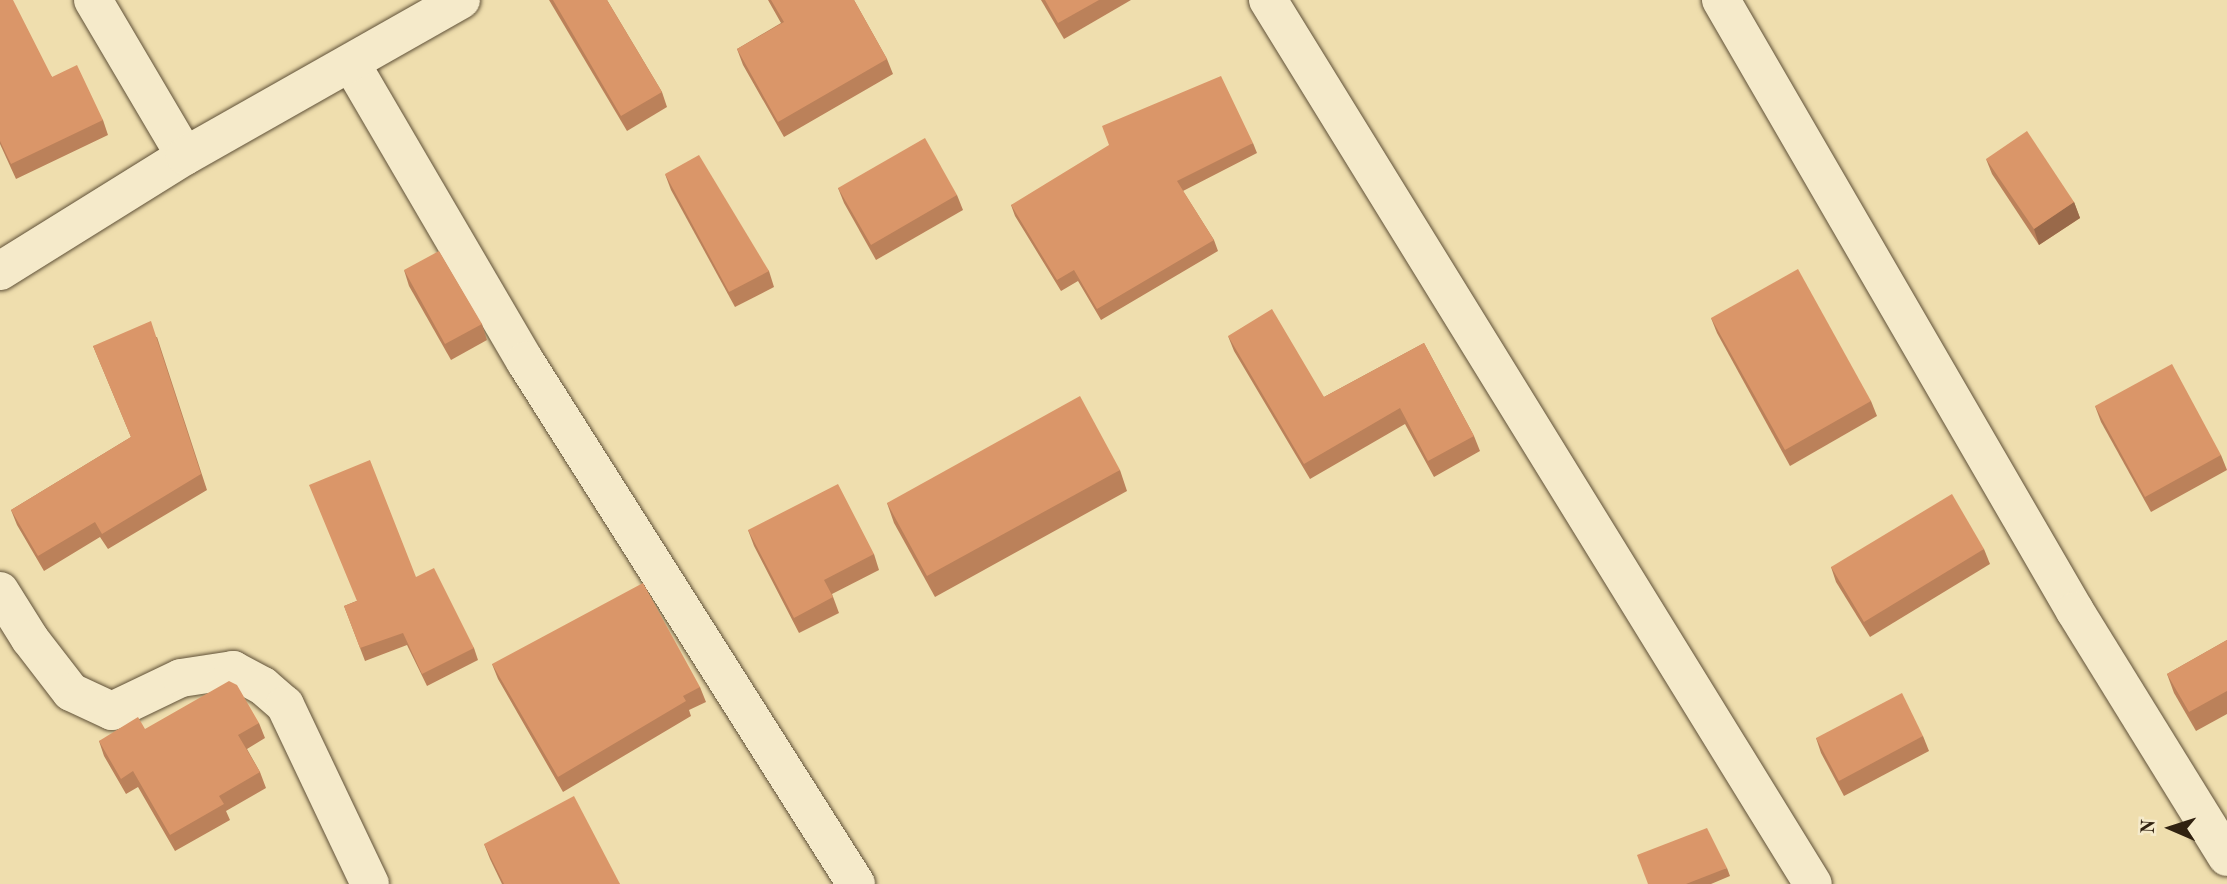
<!DOCTYPE html>
<style>
body{margin:0}
#map{position:relative;width:2227px;height:884px;overflow:hidden;background:#efdeae;font-family:"Old Standard TT",serif}
div>[style]{position:absolute}
[style*='--x']{left:calc(var(--x)*1px);top:calc(var(--y)*1px);width:calc(var(--w)*1px);rotate:calc(var(--a)*1deg)}
.roads{filter:drop-shadow(0 0 2px #605138) drop-shadow(0 0 2px #605138)}
.minor>*{height:38px;margin:-19px;padding:0 19px;transform-origin:19px;border-radius:19px;background:#f5eaca}
.wall>*{inset:0;background:#bb815a}
.shaded-wall>*{inset:0;background:#99694a}
.building>*{inset:0;background:#da9669}
span{translate:-50% -50%;white-space:nowrap;text-align:center;line-height:1.15;-webkit-text-stroke:7px #f5eaca;paint-order:stroke}
.north{position:absolute;left:2136px;top:793px;width:70px;height:70px;-webkit-text-stroke:5px #f5eaca;paint-order:stroke;rotate:273deg;font-size:19px;font-weight:700;line-height:28px;text-align:center;color:#312211}
.north::after{content:'';display:block;margin:auto;width:24px;height:32px;background:#312211;clip-path:polygon(50% 0,100% 100%,50% 72%,0 100%)}
</style>
<div id="map">
<div class="roads">
<div class="minor">
<i style="--x:93;--y:0;--w:181;--a:59.5"></i>
<i style="--x:1268;--y:0;--w:1038;--a:58.35"></i>
<i style="--x:1721;--y:0;--w:706;--a:59.91"></i>
<i style="--x:2075;--y:611;--w:289;--a:58.3"></i>
<i style="--x:352;--y:65;--w:343;--a:59.7"></i>
<i style="--x:525;--y:361;--w:619;--a:57.67"></i>
<i style="--x:0;--y:271;--w:218;--a:-31.9"></i>
<i style="--x:185;--y:156;--w:317;--a:-29.5"></i>
<i style="--x:0;--y:591;--w:57;--a:58"></i>
<i style="--x:30;--y:639;--w:67;--a:52.3"></i>
<i style="--x:71;--y:692;--w:45;--a:24.9"></i>
<i style="--x:112;--y:711;--w:76;--a:-25.6"></i>
<i style="--x:181;--y:678;--w:53;--a:-8.7"></i>
<i style="--x:233;--y:670;--w:34;--a:28"></i>
<i style="--x:263;--y:686;--w:29;--a:41"></i>
<i style="--x:285;--y:705;--w:198;--a:64.6"></i>
</div>
</div>
<div class="wall">
<i style="clip-path:polygon(0 0,52px 77px,103px 120px,108px 135px,16px 179px,0 144px)"></i>
<i style="clip-path:polygon(549px 0,607px 0,662px 92px,667px 107px,627px 131px)"></i>
<i style="clip-path:polygon(768px 0,854px 0,887px 59px,893px 74px,784px 137px,743px 65px,737px 49px,781px 23px)"></i>
<i style="clip-path:polygon(1041px 0,1131px 0,1064px 39px)"></i>
<i style="clip-path:polygon(1253px 143px,1257px 153px,1183px 191px,1214px 240px,1218px 251px,1101px 320px,1078px 281px,1061px 291px,1015px 216px,1011px 205px)"></i>
<i style="clip-path:polygon(1986px 159px,2074px 202px,2080px 218px,2039px 245px,1992px 174px)"></i>
<i style="clip-path:polygon(665px 174px,769px 271px,774px 287px,735px 307px,671px 190px)"></i>
<i style="clip-path:polygon(838px 188px,957px 195px,963px 210px,876px 260px,844px 203px)"></i>
<i style="clip-path:polygon(404px 270px,482px 324px,487px 340px,451px 360px,409px 286px)"></i>
<i style="clip-path:polygon(1711px 318px,1871px 401px,1877px 416px,1790px 466px,1717px 333px)"></i>
<i style="clip-path:polygon(1228px 336px,1324px 397px,1424px 343px,1474px 436px,1480px 451px,1434px 477px,1405px 424px,1310px 479px,1234px 351px)"></i>
<i style="clip-path:polygon(157px 337px,207px 490px,108px 549px,100px 537px,44px 571px,17px 525px,11px 510px,131px 437px,93px 346px)"></i>
<i style="clip-path:polygon(2095px 406px,2221px 455px,2227px 470px,2151px 512px,2101px 422px)"></i>
<i style="clip-path:polygon(1120px 470px,1127px 491px,935px 597px,894px 523px,887px 503px)"></i>
<i style="clip-path:polygon(748px 530px,874px 554px,879px 570px,832px 594px,839px 613px,799px 633px,754px 546px)"></i>
<i style="clip-path:polygon(1984px 549px,1990px 564px,1870px 637px,1836px 582px,1831px 567px)"></i>
<i style="clip-path:polygon(416px 577px,474px 648px,478px 660px,427px 686px,407px 645px,365px 661px,344px 606px)"></i>
<i style="clip-path:polygon(2227px 640px,2227px 714px,2196px 731px,2174px 693px,2167px 674px)"></i>
<i style="clip-path:polygon(492px 664px,700px 687px,706px 702px,689px 710px,691px 716px,563px 792px,498px 679px)"></i>
<i style="clip-path:polygon(259px 723px,265px 738px,247px 749px,260px 772px,266px 788px,226px 811px,230px 820px,175px 851px,138px 787px,126px 794px,104px 756px,99px 741px,145px 729px)"></i>
<i style="clip-path:polygon(1923px 736px,1929px 751px,1844px 796px,1821px 753px,1816px 738px)"></i>
<i style="clip-path:polygon(484px 844px,620px 884px,502px 884px,490px 859px)"></i>
<i style="clip-path:polygon(1727px 868px,1730px 876px,1711px 884px,1648px 884px)"></i>
</div>
<div class="shaded-wall">
<i style="clip-path:polygon(2074px 202px,2080px 218px,2039px 245px,2034px 229px)"></i>
</div>
<div class="building">
<i style="clip-path:polygon(0 0,13px 0,52px 77px,77px 65px,103px 120px,11px 164px,0 141px)"></i>
<i style="clip-path:polygon(553px 0,607px 0,662px 92px,621px 116px)"></i>
<i style="clip-path:polygon(771px 0,854px 0,887px 59px,778px 122px,737px 49px,784px 22px)"></i>
<i style="clip-path:polygon(1045px 0,1099px 0,1058px 23px)"></i>
<i style="clip-path:polygon(1221px 76px,1253px 143px,1177px 181px,1214px 240px,1097px 309px,1074px 270px,1057px 280px,1011px 205px,1109px 145px,1102px 126px)"></i>
<i style="clip-path:polygon(2027px 131px,2074px 202px,2034px 229px,1986px 159px)"></i>
<i style="clip-path:polygon(925px 138px,957px 195px,871px 245px,838px 188px)"></i>
<i style="clip-path:polygon(699px 155px,769px 271px,729px 292px,665px 174px)"></i>
<i style="clip-path:polygon(439px 251px,482px 324px,445px 344px,404px 270px)"></i>
<i style="clip-path:polygon(1798px 269px,1871px 401px,1785px 450px,1711px 318px)"></i>
<i style="clip-path:polygon(1272px 309px,1324px 397px,1424px 343px,1474px 436px,1428px 461px,1400px 408px,1304px 464px,1228px 336px)"></i>
<i style="clip-path:polygon(151px 321px,201px 474px,102px 534px,95px 522px,38px 556px,11px 510px,131px 437px,93px 346px)"></i>
<i style="clip-path:polygon(2172px 364px,2221px 455px,2145px 497px,2095px 406px)"></i>
<i style="clip-path:polygon(1080px 396px,1120px 470px,927px 576px,887px 503px)"></i>
<i style="clip-path:polygon(370px 460px,416px 577px,434px 568px,474px 648px,422px 674px,403px 633px,360px 648px,344px 606px,357px 601px,309px 485px)"></i>
<i style="clip-path:polygon(838px 484px,874px 554px,824px 580px,833px 597px,794px 618px,748px 530px)"></i>
<i style="clip-path:polygon(1952px 494px,1984px 549px,1864px 622px,1831px 567px)"></i>
<i style="clip-path:polygon(643px 583px,700px 687px,683px 696px,686px 701px,558px 777px,492px 664px)"></i>
<i style="clip-path:polygon(2227px 640px,2227px 691px,2189px 712px,2167px 674px)"></i>
<i style="clip-path:polygon(229px 681px,237px 685px,259px 723px,238px 735px,260px 772px,219px 796px,224px 804px,170px 835px,133px 771px,121px 779px,99px 741px,138px 717px,145px 729px)"></i>
<i style="clip-path:polygon(1902px 693px,1923px 736px,1839px 781px,1816px 738px)"></i>
<i style="clip-path:polygon(574px 796px,620px 884px,504px 884px,484px 844px)"></i>
<i style="clip-path:polygon(1707px 828px,1727px 868px,1686px 884px,1648px 884px,1637px 855px)"></i>
</div>
<div class="north">N</div>
</div>
